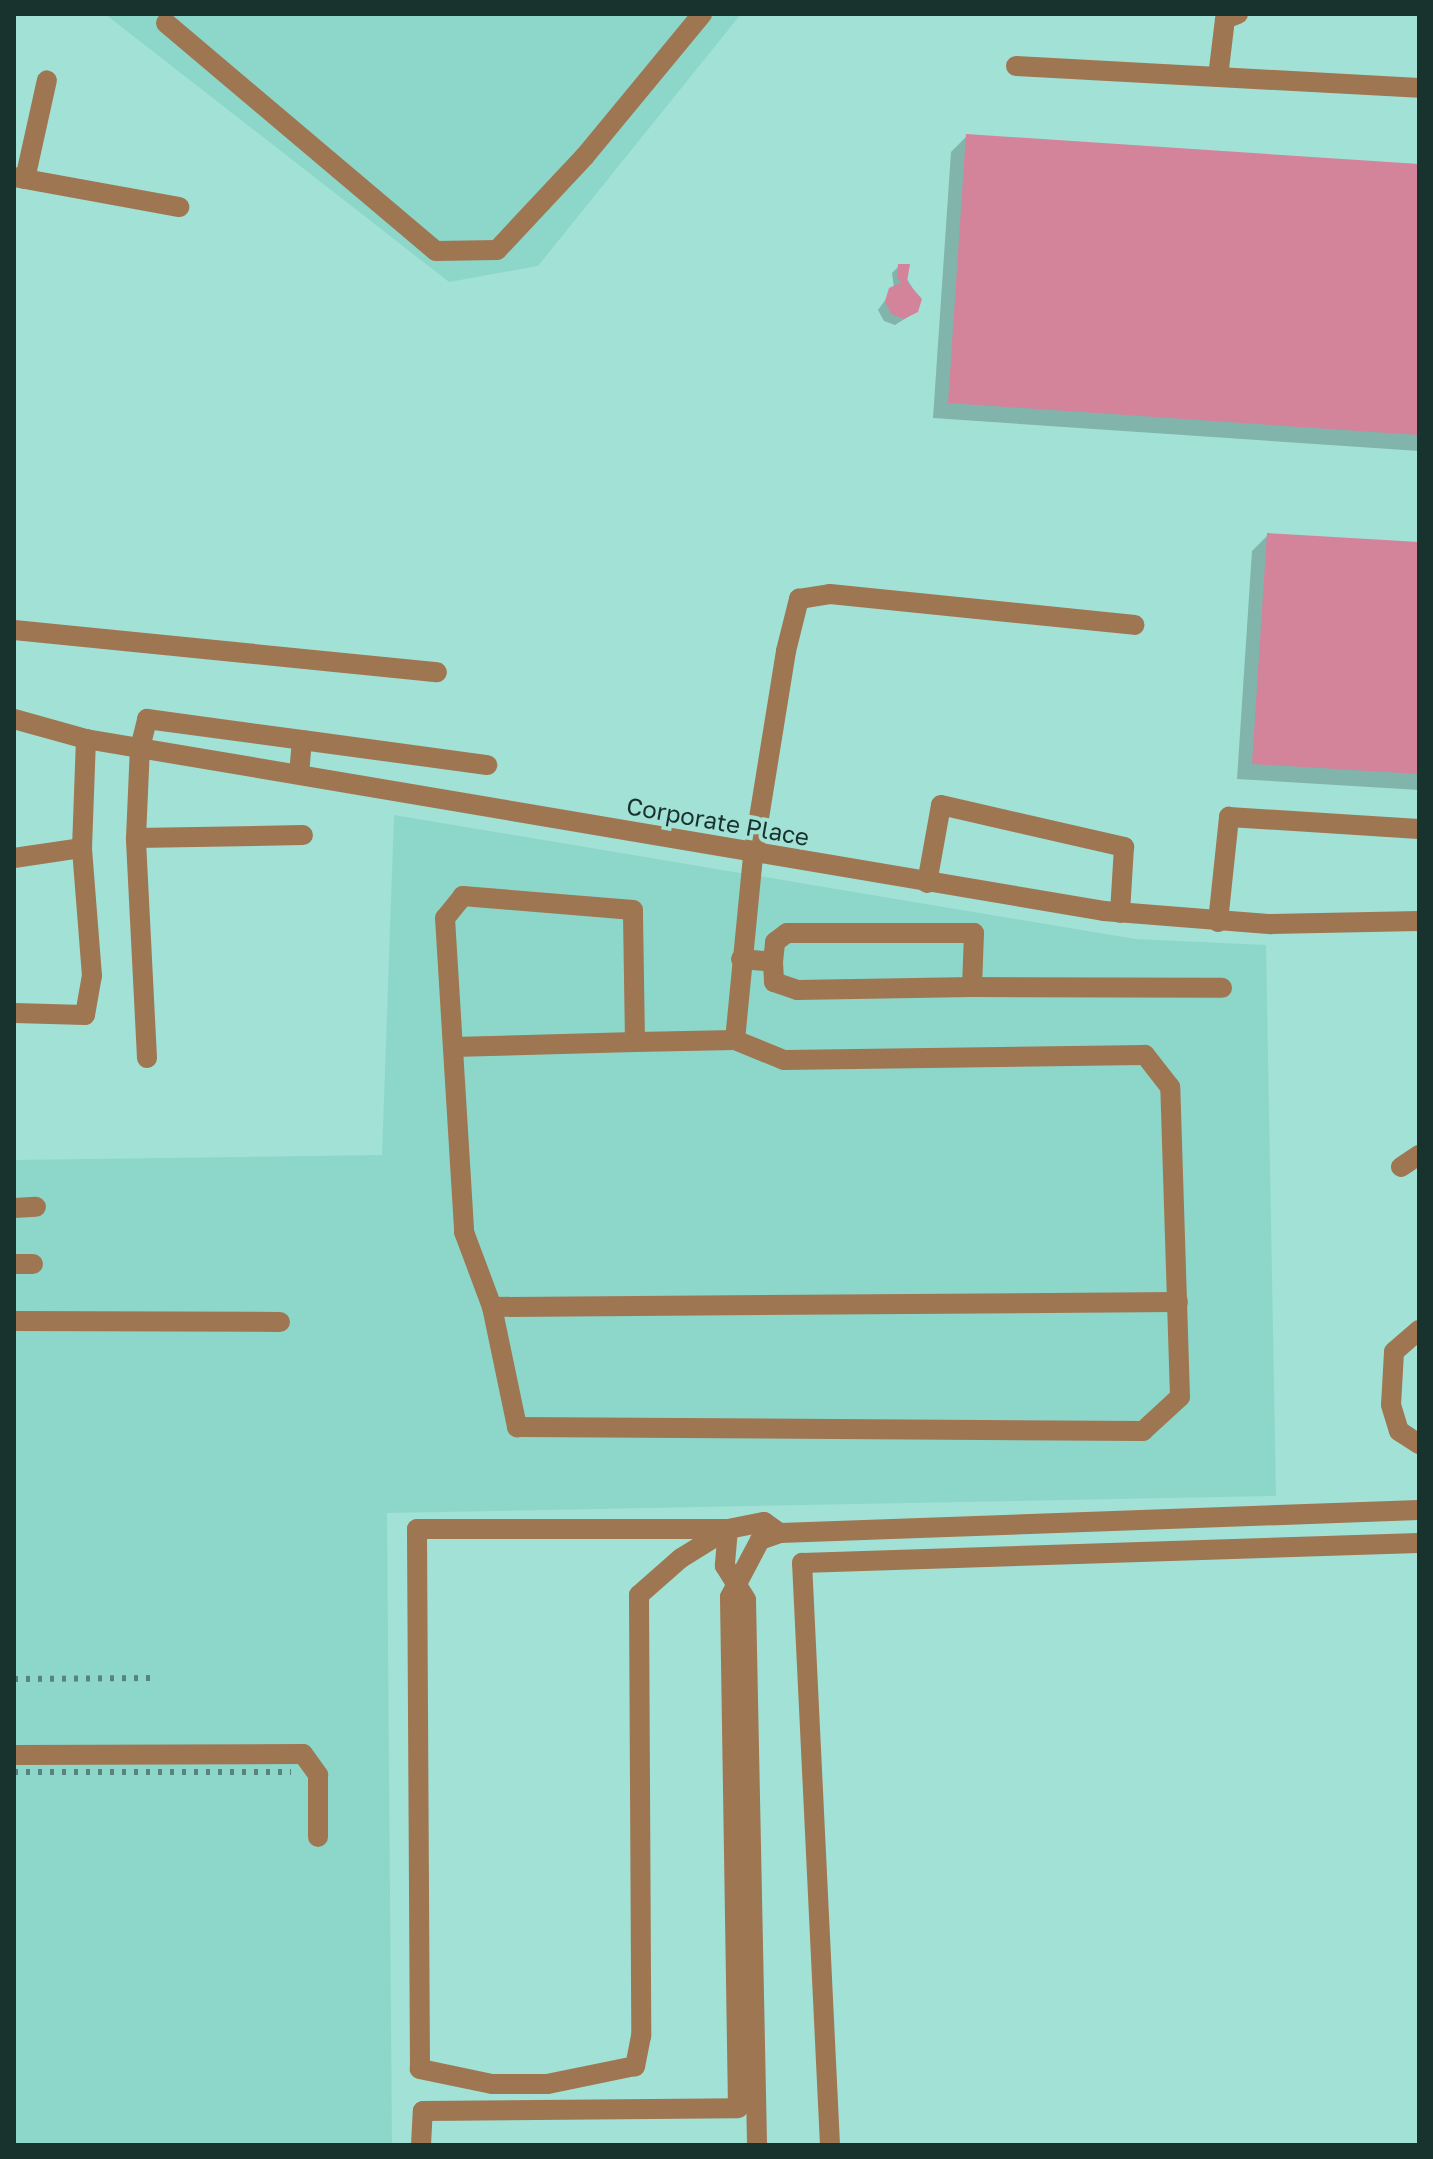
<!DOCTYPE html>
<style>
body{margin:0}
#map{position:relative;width:1433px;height:2159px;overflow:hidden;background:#a2e1d6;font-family:"Golos Text",sans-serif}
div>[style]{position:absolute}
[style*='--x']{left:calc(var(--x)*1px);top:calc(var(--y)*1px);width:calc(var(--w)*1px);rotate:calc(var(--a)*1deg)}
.built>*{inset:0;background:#8dd7ca}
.shadow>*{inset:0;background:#0003}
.building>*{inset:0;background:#d3849a}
.minor>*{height:20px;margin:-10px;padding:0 10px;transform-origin:10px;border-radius:10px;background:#9f7652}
.rail>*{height:6px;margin-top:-3px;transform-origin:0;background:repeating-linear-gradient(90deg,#59847d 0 4px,transparent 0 12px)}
span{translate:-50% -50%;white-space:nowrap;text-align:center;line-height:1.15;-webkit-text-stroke:8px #a2e1d6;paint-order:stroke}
.street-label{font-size:24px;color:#18322e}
.frame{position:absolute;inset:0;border:16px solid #18322e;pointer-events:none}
</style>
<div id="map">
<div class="built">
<i style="clip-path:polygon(105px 14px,741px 14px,538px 266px,449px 282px)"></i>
<i style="clip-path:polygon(394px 815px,1135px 939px,1266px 945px,1276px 1496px,387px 1513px,392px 2145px,14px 2145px,14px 1160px,382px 1155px)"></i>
</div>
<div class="shadow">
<i style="clip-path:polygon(967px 136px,1419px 166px,1419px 451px,933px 418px,951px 152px)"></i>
<i style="clip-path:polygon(899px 266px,920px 300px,914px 313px,895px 325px,884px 321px,878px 310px,894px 288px,892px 273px)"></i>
<i style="clip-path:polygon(1268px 535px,1419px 544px,1419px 790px,1237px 779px,1252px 551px)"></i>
</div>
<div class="building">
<i style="clip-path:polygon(966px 134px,1419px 164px,1419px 435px,948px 403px)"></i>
<i style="clip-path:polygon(898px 264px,910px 264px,907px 282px,922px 299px,918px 312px,904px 319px,891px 314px,885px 301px,889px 288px,902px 282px,897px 279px)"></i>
<i style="clip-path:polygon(1267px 533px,1419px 542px,1419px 774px,1252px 764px)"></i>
</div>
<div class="minor">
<i style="--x:166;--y:23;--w:353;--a:40.2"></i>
<i style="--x:436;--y:251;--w:61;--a:-0.9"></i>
<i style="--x:497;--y:250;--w:129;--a:-46.9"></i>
<i style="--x:585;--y:156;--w:184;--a:-50.5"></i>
<i style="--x:1016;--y:66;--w:202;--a:3.1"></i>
<i style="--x:1218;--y:77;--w:58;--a:-83.1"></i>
<i style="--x:1225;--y:19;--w:14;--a:-21"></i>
<i style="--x:1218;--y:77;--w:201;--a:3.1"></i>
<i style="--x:14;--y:177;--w:11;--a:10"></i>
<i style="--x:25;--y:179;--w:101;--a:-77.5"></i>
<i style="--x:25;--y:179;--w:157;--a:10.3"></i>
<i style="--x:14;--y:630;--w:425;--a:5.7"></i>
<i style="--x:14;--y:719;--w:75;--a:15.5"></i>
<i style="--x:86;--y:739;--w:1032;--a:9.59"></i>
<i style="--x:1104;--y:911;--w:168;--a:4.5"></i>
<i style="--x:1271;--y:924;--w:148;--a:-1.2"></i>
<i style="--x:302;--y:740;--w:187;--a:7.7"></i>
<i style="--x:136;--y:838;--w:167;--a:-1"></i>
<i style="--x:14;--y:858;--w:69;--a:-8.4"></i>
<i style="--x:82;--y:848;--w:109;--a:-87.9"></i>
<i style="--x:927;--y:883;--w:79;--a:-79.8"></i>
<i style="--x:941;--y:805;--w:188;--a:12.9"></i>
<i style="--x:1124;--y:847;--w:66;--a:93.5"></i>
<i style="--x:1218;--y:922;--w:106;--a:-84"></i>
<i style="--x:1229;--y:817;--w:190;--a:3.6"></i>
<i style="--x:741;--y:959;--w:32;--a:5"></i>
<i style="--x:773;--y:962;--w:20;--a:-84"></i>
<i style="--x:775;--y:942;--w:15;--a:-37"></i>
<i style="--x:787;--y:933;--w:187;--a:0"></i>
<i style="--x:974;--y:933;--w:54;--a:92.1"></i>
<i style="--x:972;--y:987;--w:250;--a:0.2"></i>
<i style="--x:773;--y:962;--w:20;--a:87"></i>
<i style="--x:774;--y:982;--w:24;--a:19"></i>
<i style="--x:797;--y:990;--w:175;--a:-1"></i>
<i style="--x:14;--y:1013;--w:71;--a:1.6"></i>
<i style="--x:85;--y:1015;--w:40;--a:-80"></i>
<i style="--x:92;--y:976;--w:128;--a:-94.5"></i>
<i style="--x:735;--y:1040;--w:100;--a:178.9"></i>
<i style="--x:635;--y:1042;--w:132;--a:-90.9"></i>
<i style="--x:633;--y:910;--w:171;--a:-175.3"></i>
<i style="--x:463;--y:896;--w:28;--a:129"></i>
<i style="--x:445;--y:918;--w:315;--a:86.5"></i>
<i style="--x:464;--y:1232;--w:80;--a:69.5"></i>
<i style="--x:492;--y:1307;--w:123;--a:78.2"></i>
<i style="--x:517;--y:1427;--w:626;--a:0.37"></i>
<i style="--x:1143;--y:1431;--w:50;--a:-42.6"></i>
<i style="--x:1180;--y:1397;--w:310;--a:-91.8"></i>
<i style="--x:1170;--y:1087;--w:41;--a:-128"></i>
<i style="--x:1145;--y:1055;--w:361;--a:179.2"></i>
<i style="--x:784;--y:1060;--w:53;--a:-157.8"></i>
<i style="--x:735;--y:1040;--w:186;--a:-84.4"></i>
<i style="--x:753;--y:855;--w:207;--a:-80.8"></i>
<i style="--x:786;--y:651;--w:54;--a:-76"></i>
<i style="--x:799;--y:599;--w:31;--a:-9"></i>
<i style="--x:830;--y:594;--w:306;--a:5.8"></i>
<i style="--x:453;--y:1047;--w:182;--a:-1.6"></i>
<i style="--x:147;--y:1058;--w:220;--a:-92.9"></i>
<i style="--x:136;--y:838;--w:90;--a:-87.5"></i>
<i style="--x:140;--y:748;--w:30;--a:-76"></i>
<i style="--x:147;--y:719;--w:156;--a:7.7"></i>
<i style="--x:302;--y:740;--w:33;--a:95"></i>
<i style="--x:1401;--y:1167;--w:22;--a:-34"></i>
<i style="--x:14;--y:1208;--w:22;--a:-3"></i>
<i style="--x:14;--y:1264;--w:19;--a:0"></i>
<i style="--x:492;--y:1307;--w:686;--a:-0.42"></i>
<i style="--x:14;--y:1321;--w:266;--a:0.2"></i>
<i style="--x:1419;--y:1330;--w:33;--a:139"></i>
<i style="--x:1394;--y:1352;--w:53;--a:93.2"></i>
<i style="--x:1391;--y:1405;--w:27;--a:73"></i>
<i style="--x:1399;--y:1431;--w:24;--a:33"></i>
<i style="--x:728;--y:1529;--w:55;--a:148.3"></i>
<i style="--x:681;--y:1558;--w:56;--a:138.6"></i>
<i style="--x:639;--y:1595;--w:441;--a:89.7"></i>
<i style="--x:641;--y:2036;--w:31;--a:101"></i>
<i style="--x:635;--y:2066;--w:90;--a:168.4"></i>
<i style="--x:547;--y:2084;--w:55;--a:180"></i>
<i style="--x:492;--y:2084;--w:74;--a:-168.2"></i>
<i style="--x:420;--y:2069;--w:540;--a:-90.32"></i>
<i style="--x:417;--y:1529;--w:311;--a:0"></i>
<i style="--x:728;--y:1529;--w:37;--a:-11"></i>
<i style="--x:764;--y:1522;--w:19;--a:35"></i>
<i style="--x:728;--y:1529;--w:37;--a:95"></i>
<i style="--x:725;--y:1566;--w:40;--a:58"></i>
<i style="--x:746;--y:1600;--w:545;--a:88.84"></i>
<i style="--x:14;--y:1755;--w:289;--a:-0.2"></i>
<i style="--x:303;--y:1754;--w:26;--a:54"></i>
<i style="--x:318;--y:1775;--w:62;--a:90"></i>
<i style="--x:421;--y:2145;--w:34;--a:-87"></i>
<i style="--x:423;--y:2111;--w:315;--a:-0.5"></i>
<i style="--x:738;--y:2108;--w:511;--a:-90.9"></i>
<i style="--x:730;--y:1597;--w:64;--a:-62.2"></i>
<i style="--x:760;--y:1540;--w:21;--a:-19"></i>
<i style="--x:780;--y:1533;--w:639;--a:-2.06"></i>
<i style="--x:830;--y:2145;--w:583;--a:-92.75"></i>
<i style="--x:802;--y:1563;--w:617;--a:-1.86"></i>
</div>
<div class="rail">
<i style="--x:14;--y:1679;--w:137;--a:-0.4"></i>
<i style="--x:14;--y:1772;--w:277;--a:0"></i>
</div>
<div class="street-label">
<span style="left:718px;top:821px;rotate:10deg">Corporate Place</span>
</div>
<div class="frame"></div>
</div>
